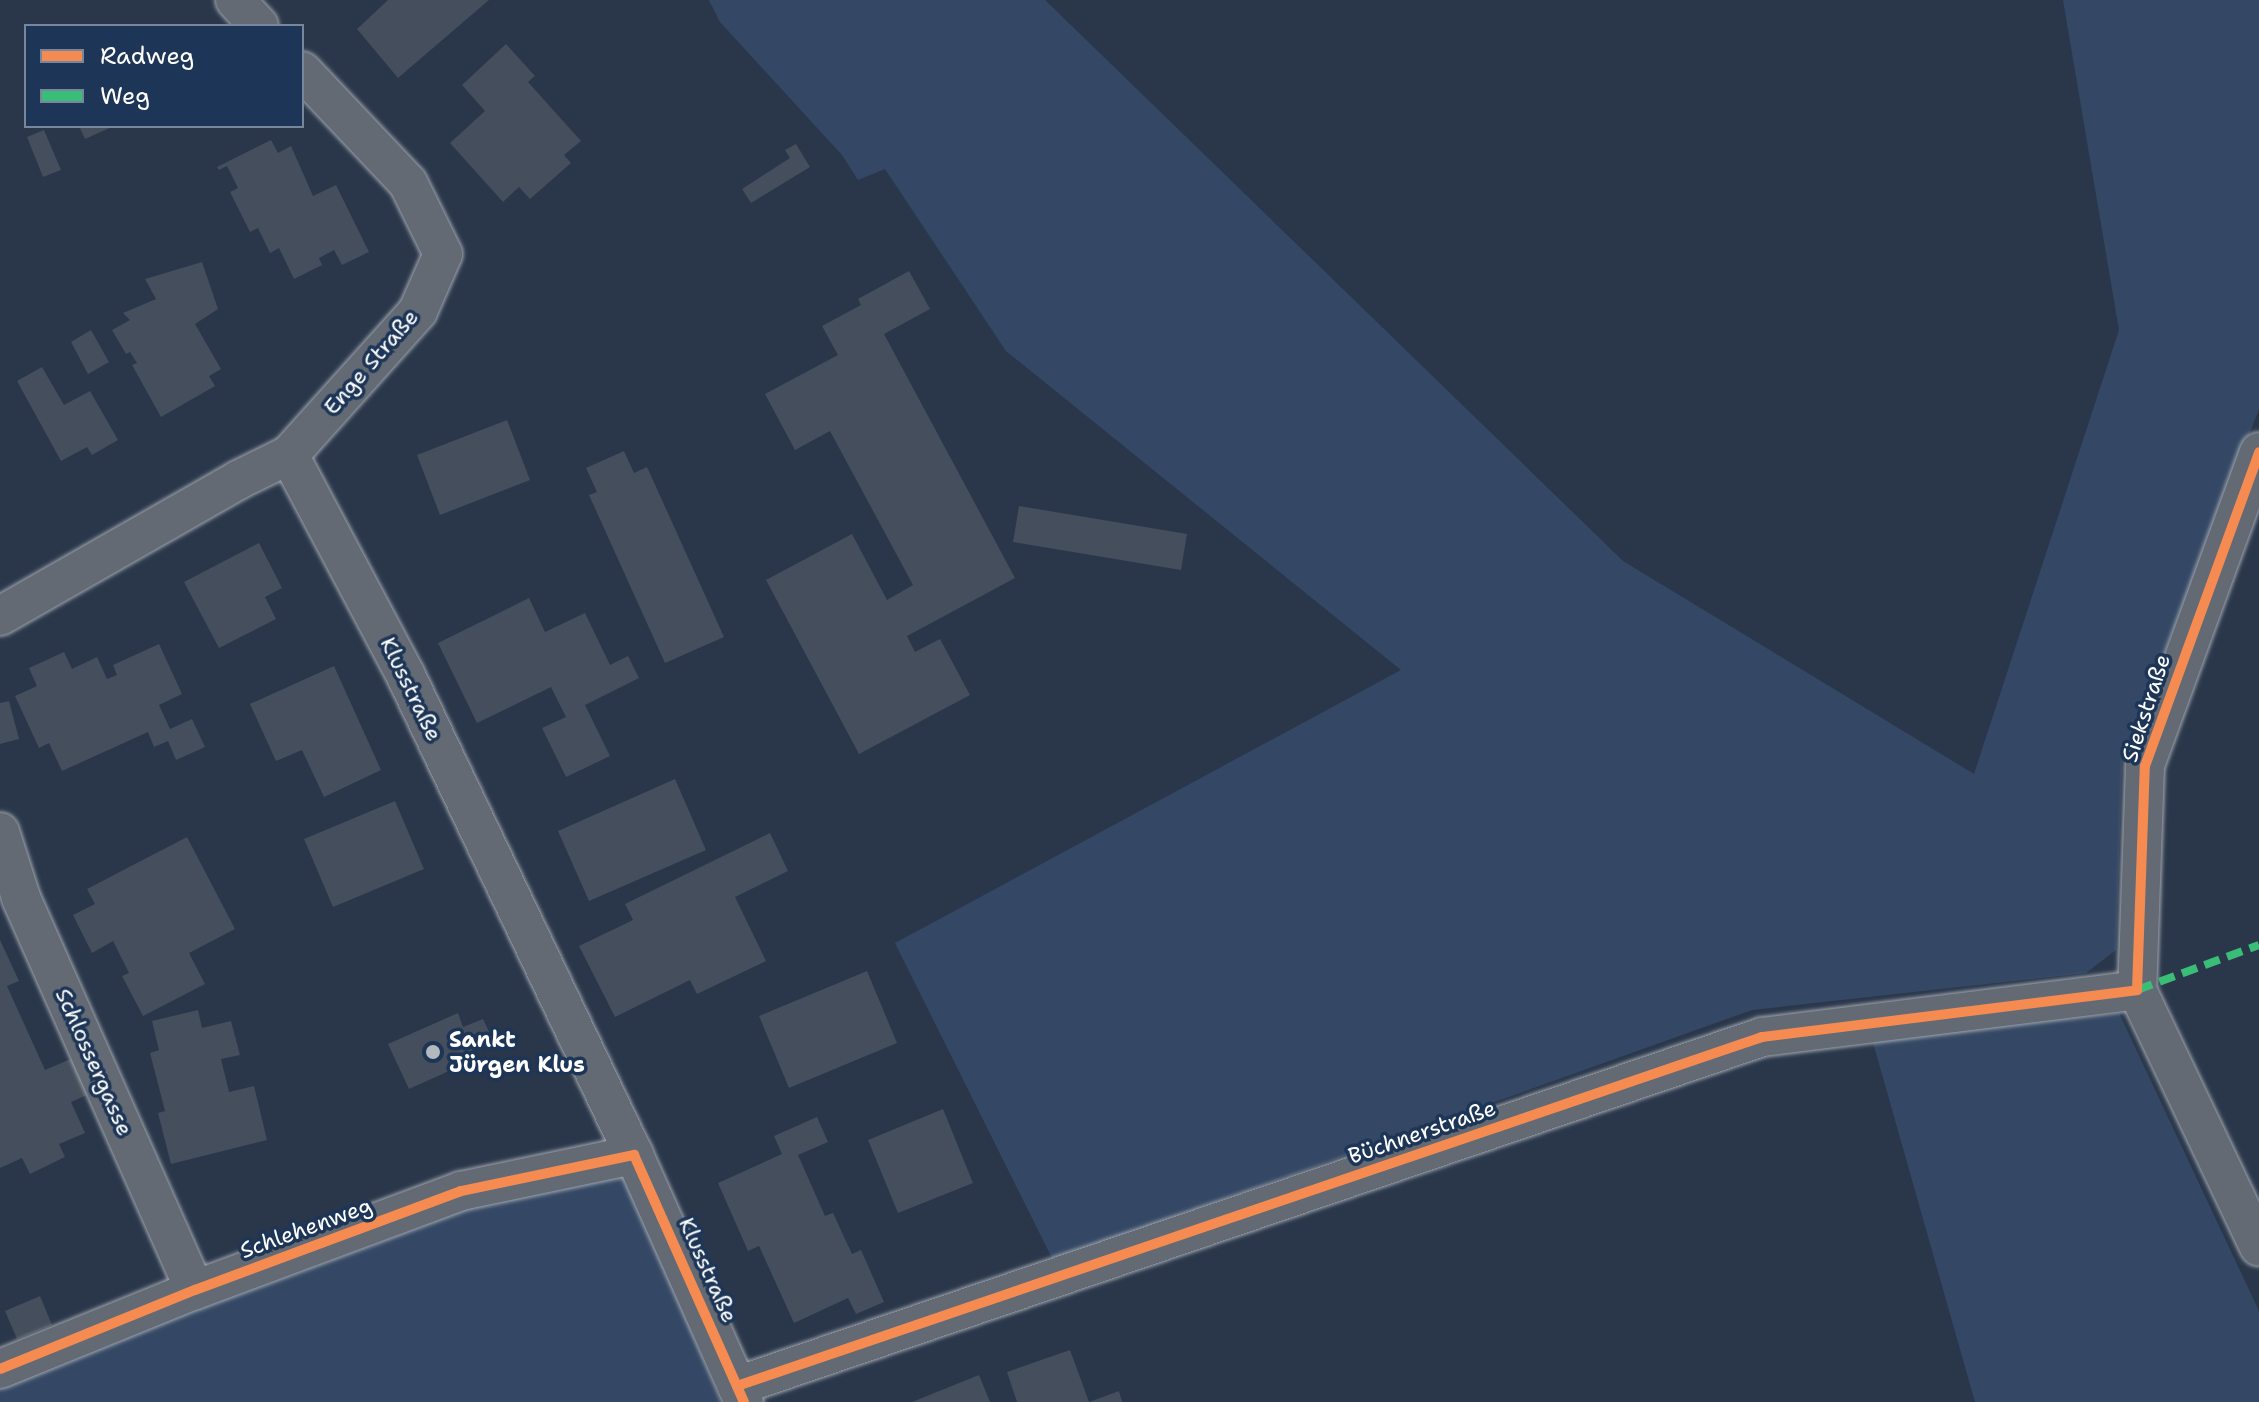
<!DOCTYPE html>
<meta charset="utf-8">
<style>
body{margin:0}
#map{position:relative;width:2259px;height:1402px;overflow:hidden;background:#2a374a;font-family:"Shantell Sans",sans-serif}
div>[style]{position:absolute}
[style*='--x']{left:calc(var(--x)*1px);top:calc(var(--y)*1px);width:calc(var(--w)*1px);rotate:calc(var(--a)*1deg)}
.green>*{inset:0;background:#344865}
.building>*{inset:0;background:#444e5c}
.roads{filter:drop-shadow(0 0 2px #9fa5ae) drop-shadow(0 0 2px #9fa5ae)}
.minor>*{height:38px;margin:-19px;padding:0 19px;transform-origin:19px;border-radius:19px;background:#636a74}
.quiet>*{height:8px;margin-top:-4px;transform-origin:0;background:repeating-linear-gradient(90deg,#3abd76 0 16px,transparent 0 24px)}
.cycleway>*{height:10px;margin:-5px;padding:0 5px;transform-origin:5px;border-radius:5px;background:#f68b52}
.dots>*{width:22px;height:22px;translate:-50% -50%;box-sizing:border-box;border:4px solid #1d3557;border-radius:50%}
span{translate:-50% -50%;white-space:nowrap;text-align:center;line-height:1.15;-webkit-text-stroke:7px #1d3557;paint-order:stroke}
.street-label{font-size:22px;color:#fff}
.poi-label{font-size:22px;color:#fff;font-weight:700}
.left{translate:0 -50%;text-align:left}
.legend{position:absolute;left:24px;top:24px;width:280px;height:104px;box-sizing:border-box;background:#1d3557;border:2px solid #77869a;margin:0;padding:10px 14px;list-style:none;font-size:24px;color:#fff}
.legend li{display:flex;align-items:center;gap:16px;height:40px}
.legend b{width:40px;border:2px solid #77869a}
</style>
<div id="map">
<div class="green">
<i style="clip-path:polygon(709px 0,1045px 0,1623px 561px,1974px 774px,2119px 330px,2063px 0,2259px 0,2259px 409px,2122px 762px,2116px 950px,2086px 973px,1752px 1010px,1053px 1260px,895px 943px,1401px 670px,1006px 351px,885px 169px,858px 180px,842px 155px,720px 22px)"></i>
<i style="clip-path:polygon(2119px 1013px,2259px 1311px,2259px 1402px,1975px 1402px,1872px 1039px)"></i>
<i style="clip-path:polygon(625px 1172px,721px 1402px,0 1402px,0 1382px,467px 1203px)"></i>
</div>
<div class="building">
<i style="clip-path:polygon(388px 0,489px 0,398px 78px,357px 29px)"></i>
<i style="clip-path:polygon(506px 44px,535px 76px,528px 82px,581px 141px,564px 155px,571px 163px,530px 199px,519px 187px,503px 202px,450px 143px,485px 111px,462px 85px)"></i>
<i style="clip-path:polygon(79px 126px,114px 126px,85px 139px)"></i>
<i style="clip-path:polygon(44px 130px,61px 170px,43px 177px,27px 137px)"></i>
<i style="clip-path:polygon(271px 140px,278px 153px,291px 146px,313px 196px,336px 185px,369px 252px,342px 265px,334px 250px,319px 258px,322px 265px,294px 279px,279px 248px,270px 253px,258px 228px,250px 232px,230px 192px,238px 188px,227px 166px,219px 170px,217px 167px)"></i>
<i style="clip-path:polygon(796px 144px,810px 167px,751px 203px,742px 189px,790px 158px,785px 150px)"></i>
<i style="clip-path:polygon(202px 262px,218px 309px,195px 324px,221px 369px,209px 376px,215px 386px,161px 417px,132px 365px,137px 363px,130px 352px,126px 354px,112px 330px,130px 320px,123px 313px,156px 299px,145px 279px)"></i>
<i style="clip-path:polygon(909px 271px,930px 309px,884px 334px,1015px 578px,907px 636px,915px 652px,940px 639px,970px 695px,859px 754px,766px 580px,852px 534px,887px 600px,913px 585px,830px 431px,795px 450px,765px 394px,838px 355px,822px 326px,861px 305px,858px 299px)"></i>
<i style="clip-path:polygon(91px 330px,109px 362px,88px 374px,71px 342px)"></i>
<i style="clip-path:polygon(42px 367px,64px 405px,90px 391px,118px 440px,92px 455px,87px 447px,61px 461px,17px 381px)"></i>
<i style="clip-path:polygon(507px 420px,530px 480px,440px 515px,417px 455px)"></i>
<i style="clip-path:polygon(624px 451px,634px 473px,647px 467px,724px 637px,665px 663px,589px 495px,597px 492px,586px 468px)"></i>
<i style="clip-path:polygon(1019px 506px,1187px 534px,1181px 570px,1013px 542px)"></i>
<i style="clip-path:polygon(259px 543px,282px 588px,265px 597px,276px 619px,219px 648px,184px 582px)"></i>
<i style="clip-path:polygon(529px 598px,545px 632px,585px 613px,610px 665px,628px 656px,639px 678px,585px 705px,610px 756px,566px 777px,542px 728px,566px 717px,551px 687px,477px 723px,438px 643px)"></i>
<i style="clip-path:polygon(159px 644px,182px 694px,159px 705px,170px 729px,192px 719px,205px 747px,176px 760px,168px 741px,154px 747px,148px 732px,62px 771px,49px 743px,39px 748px,15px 696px,37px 686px,29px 668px,64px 652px,72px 669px,97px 657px,107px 679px,117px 675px,113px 665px)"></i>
<i style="clip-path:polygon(334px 666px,381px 770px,324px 797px,302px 750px,276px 761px,250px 704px)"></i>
<i style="clip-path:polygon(9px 701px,19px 739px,0 744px,0 703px)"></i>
<i style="clip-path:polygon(675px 779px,706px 850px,589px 901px,558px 831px)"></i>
<i style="clip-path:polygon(395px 801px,424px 869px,333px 907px,304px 839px)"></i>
<i style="clip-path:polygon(770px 833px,788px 871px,735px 897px,766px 961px,697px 994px,690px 980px,615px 1017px,579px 946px,633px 920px,625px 904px)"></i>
<i style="clip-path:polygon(187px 837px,235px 929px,189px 953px,205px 984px,143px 1016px,122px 976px,129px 973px,113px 941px,92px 953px,73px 915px,95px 904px,87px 889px)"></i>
<i style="clip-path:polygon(0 940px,19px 981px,7px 986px,45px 1070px,73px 1058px,89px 1094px,71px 1102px,85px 1133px,59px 1144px,65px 1157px,30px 1174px,22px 1158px,0 1168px)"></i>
<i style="clip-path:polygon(867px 971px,897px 1043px,789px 1088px,759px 1016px)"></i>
<i style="clip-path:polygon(198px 1010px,202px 1028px,231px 1021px,240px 1055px,221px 1059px,229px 1092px,254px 1086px,267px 1140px,171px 1164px,158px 1113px,165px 1111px,150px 1053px,159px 1050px,152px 1021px)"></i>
<i style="clip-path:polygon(458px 1013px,463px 1027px,483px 1019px,491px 1036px,472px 1045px,478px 1058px,409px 1089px,388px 1044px)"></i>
<i style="clip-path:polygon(943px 1109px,973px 1183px,898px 1213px,868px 1140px)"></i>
<i style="clip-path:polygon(817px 1117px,828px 1142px,798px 1155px,825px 1216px,833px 1213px,852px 1254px,861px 1250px,884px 1302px,856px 1314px,848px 1298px,794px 1323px,759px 1246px,748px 1251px,718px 1183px,782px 1154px,774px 1136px)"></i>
<i style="clip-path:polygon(40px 1296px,52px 1325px,17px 1339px,5px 1311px)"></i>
<i style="clip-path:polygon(1070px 1350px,1089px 1402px,1119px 1391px,1122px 1402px,1017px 1402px,1007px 1372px)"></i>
<i style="clip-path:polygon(979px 1375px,990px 1402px,912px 1402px)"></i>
</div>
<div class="roads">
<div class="minor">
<i style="--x:235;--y:0;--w:35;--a:47"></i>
<i style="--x:2259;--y:452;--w:334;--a:110"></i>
<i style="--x:2145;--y:766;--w:224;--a:92"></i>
<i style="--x:2137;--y:990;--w:284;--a:64.6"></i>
<i style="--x:289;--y:455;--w:250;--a:62.1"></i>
<i style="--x:406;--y:676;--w:530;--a:64.55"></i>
<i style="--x:634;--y:1155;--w:270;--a:66"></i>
<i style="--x:0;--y:616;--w:274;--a:-29.7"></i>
<i style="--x:238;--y:480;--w:57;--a:-26.1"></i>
<i style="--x:289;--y:455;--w:193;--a:-48.1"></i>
<i style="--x:418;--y:311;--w:62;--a:-66.3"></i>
<i style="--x:443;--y:254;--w:79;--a:-116.2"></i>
<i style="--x:408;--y:183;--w:154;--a:-133.4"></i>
<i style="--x:0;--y:832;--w:69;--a:72.3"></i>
<i style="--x:21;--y:898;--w:429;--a:66.1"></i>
<i style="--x:0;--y:1369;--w:210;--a:-22.1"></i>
<i style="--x:195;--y:1290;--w:284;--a:-20.4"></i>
<i style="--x:461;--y:1191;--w:177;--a:-11.8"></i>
<i style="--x:737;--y:1386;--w:1083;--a:-18.8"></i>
<i style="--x:1762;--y:1037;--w:378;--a:-7.1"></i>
</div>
</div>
<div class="quiet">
<i style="--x:2137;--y:990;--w:130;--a:-20.2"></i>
</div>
<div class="cycleway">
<i style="--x:0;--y:1369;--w:210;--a:-22.1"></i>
<i style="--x:195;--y:1290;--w:284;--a:-20.4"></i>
<i style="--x:461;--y:1191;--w:177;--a:-11.8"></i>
<i style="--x:634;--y:1155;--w:270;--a:66"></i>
<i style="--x:737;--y:1386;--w:1083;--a:-18.8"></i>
<i style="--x:1762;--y:1037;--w:378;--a:-7.1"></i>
<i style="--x:2137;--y:990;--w:224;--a:-88"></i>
<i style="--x:2145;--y:766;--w:334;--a:-70"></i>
</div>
<div class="dots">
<i style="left:433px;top:1052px;background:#b4b9c0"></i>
</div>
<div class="street-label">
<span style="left:371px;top:362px;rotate:-49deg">Enge Straße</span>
<span style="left:411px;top:689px;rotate:64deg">Klusstraße</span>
<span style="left:2146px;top:708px;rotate:-72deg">Siekstraße</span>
<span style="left:94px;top:1062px;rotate:66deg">Schlossergasse</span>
<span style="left:1422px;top:1132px;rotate:-19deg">Büchnerstraße</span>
<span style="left:306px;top:1228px;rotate:-20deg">Schlehenweg</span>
<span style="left:708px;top:1270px;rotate:66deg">Klusstraße</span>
</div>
<div class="poi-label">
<span class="left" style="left:449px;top:1052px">Sankt<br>Jürgen Klus</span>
</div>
<ul class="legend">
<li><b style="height:10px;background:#f68b52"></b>Radweg</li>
<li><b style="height:10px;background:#3abd76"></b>Weg</li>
</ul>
</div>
